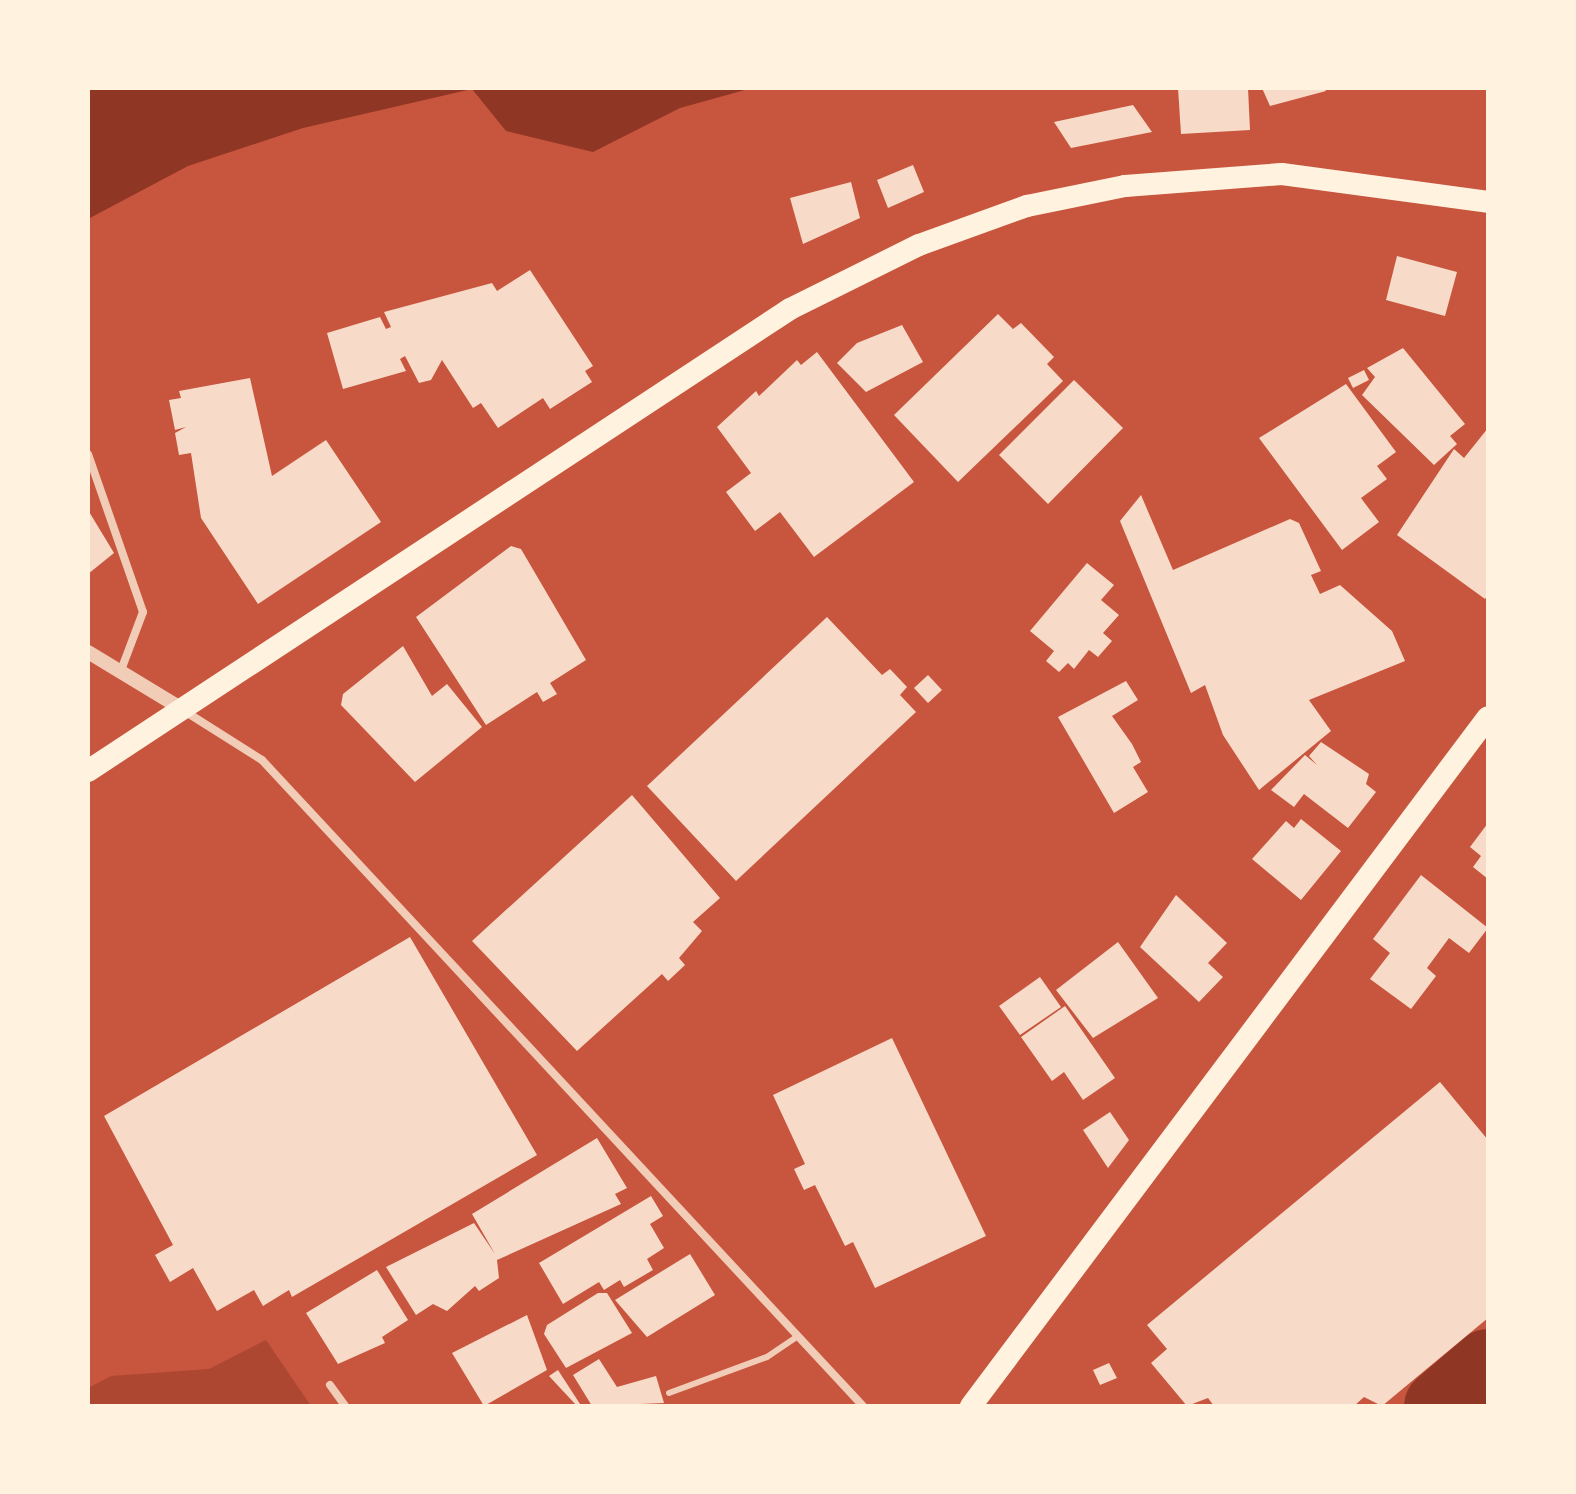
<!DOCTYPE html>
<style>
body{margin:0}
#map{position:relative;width:1576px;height:1494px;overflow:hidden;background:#c8553d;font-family:Montserrat,sans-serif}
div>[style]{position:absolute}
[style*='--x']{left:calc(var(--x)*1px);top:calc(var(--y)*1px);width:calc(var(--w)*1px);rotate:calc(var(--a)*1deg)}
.green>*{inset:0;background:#ae4732}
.water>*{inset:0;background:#8f3625}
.river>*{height:72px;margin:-36px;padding:0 36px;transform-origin:36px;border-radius:36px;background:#8f3625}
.building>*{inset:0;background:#f7dbc8}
.service>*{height:6px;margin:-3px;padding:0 3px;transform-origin:3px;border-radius:3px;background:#f1ccb7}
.minor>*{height:8px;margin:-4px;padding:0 4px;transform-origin:4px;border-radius:4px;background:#f1ccb7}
.tertiary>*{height:14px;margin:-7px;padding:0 7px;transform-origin:7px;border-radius:7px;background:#f1ccb7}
.trunk>*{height:22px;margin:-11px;padding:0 11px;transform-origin:11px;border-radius:11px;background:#fff3e0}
span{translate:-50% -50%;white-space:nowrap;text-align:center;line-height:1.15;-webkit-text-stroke:6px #fff3e0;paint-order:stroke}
.frame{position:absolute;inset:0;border:90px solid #fff3e0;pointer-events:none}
</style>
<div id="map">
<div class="green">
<i style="clip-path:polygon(266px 1340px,311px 1406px,88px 1406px,88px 1388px,111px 1376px,209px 1369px)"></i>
</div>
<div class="water">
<i style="clip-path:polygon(88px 88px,752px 88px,680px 108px,593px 152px,506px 131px,472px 89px,303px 128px,188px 166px,88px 219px)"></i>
</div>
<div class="river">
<i style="--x:1440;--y:1406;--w:63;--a:-40.5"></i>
</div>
<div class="building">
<i style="clip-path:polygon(1178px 88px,1248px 88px,1250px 130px,1181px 134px)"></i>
<i style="clip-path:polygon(1262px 88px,1324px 88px,1326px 91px,1270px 106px)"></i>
<i style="clip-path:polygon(1133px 105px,1152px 132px,1071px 148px,1054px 122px)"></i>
<i style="clip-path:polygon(913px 165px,924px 192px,888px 208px,877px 180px)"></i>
<i style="clip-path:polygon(851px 182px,860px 218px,803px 244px,790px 198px)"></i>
<i style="clip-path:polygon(1397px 256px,1457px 272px,1445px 316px,1386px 300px)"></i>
<i style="clip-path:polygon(530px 270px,593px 366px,585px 371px,592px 382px,550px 409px,543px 398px,498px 428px,481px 403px,473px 408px,442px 360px,431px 380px,419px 383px,405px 356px,400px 359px,406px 371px,343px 389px,327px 333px,380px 317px,386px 329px,391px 327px,384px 312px,492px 283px,497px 291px)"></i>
<i style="clip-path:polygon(998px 314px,1013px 329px,1021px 323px,1054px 357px,1047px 364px,1063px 381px,958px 482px,894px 415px)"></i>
<i style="clip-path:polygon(902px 325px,923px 362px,866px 392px,837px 363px,857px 343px)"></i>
<i style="clip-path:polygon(1403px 348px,1465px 424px,1450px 436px,1457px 444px,1434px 465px,1362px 395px,1375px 377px,1367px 368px)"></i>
<i style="clip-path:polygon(817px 352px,914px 482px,814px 557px,780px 512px,755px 531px,726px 492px,751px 473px,717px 427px,756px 391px,759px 396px,797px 360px,801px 365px)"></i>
<i style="clip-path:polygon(1364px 370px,1369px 380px,1353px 388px,1348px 378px)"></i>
<i style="clip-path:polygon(250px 378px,272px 476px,326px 440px,381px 522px,258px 604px,201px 518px,191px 453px,179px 455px,175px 433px,186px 427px,175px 430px,169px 400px,181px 398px,179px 391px)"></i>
<i style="clip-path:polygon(1074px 380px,1123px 428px,1048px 504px,999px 455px)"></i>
<i style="clip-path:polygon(1346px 384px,1396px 452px,1377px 466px,1387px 479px,1361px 498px,1379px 522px,1342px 550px,1259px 438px)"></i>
<i style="clip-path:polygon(1488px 428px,1488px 595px,1485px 599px,1397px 535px,1454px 449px,1464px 458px)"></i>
<i style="clip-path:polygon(1141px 495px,1173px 570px,1290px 519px,1299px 523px,1321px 571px,1311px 575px,1320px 594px,1340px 585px,1392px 631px,1405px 661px,1309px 700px,1331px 731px,1259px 790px,1223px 735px,1205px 685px,1191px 693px,1120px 521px)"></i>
<i style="clip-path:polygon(88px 510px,114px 553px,88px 574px)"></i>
<i style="clip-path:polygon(511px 546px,521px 549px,586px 660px,550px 683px,557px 694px,543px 702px,537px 692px,486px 725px,416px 617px)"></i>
<i style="clip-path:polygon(1087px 563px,1114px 585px,1101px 600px,1119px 615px,1103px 633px,1112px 641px,1098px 657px,1089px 650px,1074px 669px,1068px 663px,1059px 672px,1046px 661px,1054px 651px,1030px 631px)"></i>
<i style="clip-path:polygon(827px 617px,882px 675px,890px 669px,907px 687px,900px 695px,916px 712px,736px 881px,647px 786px)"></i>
<i style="clip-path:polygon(403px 646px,432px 696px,447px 684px,482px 727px,415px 782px,341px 705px,343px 694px)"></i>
<i style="clip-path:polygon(928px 675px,942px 690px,928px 703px,914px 688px)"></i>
<i style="clip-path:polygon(1126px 681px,1138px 700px,1112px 716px,1132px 744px,1141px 762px,1133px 767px,1148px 792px,1114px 813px,1058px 717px)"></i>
<i style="clip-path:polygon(1321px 742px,1369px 774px,1366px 784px,1376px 792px,1348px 828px,1304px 794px,1294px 807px,1271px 790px,1305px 755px,1317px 765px,1309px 756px)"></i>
<i style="clip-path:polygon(632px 795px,720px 898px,693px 922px,702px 931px,679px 958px,685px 965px,668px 981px,662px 974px,577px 1051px,472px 941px)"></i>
<i style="clip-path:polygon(1301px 819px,1341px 851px,1301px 900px,1252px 859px,1286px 821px,1294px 828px)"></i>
<i style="clip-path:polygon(1488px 823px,1488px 879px,1473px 867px,1481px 856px,1470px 847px)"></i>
<i style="clip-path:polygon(1421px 875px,1488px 928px,1469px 953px,1449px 938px,1427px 968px,1436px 976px,1411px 1009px,1370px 979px,1390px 953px,1373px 939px)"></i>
<i style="clip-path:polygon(1176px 895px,1227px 943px,1208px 963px,1223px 977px,1199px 1002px,1140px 947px)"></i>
<i style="clip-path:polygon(410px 937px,537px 1155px,292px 1297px,289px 1290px,263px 1306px,254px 1290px,217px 1311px,193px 1268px,170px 1282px,155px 1255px,173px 1245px,104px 1116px)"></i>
<i style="clip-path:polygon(1118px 942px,1158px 998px,1093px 1038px,1056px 990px)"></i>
<i style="clip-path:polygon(1040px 977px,1061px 1007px,1020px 1035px,999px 1006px)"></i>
<i style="clip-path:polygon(1065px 1006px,1115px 1078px,1083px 1100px,1064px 1072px,1052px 1081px,1021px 1037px)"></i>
<i style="clip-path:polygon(892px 1038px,986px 1236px,875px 1288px,853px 1242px,845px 1246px,815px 1185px,804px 1190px,794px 1169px,805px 1164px,773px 1095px)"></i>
<i style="clip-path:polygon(1440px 1082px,1488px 1140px,1488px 1318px,1382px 1406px,1364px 1397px,1354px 1406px,1214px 1406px,1208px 1398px,1187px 1406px,1151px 1363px,1167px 1349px,1147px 1325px)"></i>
<i style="clip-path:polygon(1110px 1112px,1129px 1140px,1108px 1168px,1083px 1130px)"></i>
<i style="clip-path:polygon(597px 1138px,627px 1188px,615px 1194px,621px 1204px,497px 1260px,499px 1278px,479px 1291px,475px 1286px,447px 1311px,433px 1304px,416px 1315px,386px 1267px,474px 1223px,495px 1254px,472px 1214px)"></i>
<i style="clip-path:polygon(651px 1196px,663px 1216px,650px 1224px,664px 1248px,647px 1259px,653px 1270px,624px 1287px,620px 1280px,604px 1290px,599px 1282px,563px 1304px,539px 1263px)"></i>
<i style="clip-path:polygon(690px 1254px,715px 1295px,647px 1337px,615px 1300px)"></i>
<i style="clip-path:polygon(377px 1270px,408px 1320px,382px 1337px,385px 1343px,338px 1364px,306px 1313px)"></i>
<i style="clip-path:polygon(598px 1293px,607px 1293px,632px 1333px,566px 1368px,544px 1334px,547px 1325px)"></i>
<i style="clip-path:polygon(527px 1315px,547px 1370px,484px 1406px,452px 1353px)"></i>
<i style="clip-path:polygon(599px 1359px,617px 1387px,656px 1376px,664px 1403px,592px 1406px,573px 1375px)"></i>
<i style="clip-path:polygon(1109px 1363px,1117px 1378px,1100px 1385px,1093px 1370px)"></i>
<i style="clip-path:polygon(558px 1370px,580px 1404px,577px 1406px,549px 1376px)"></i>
</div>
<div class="service">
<i style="--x:669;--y:1393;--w:104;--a:-20.2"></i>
<i style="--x:767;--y:1357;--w:37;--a:-34"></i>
</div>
<div class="minor">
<i style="--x:88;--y:454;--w:167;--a:70.8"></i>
<i style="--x:143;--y:612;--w:65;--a:110.7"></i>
<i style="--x:186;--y:712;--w:90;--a:32.3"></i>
<i style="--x:262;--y:760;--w:882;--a:47.07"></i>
<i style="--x:330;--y:1385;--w:26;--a:54"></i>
</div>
<div class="tertiary">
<i style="--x:88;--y:652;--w:110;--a:31.2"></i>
</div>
<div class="trunk">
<i style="--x:88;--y:771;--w:840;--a:-33.35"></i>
<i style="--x:790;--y:309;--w:144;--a:-26.4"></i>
<i style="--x:919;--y:245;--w:115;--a:-19.9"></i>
<i style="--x:1027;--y:206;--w:100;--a:-11.5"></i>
<i style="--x:1125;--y:186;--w:157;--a:-4.4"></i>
<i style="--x:1282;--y:174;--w:208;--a:7.7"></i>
<i style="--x:971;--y:1406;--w:861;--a:-53.12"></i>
</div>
<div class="frame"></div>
</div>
